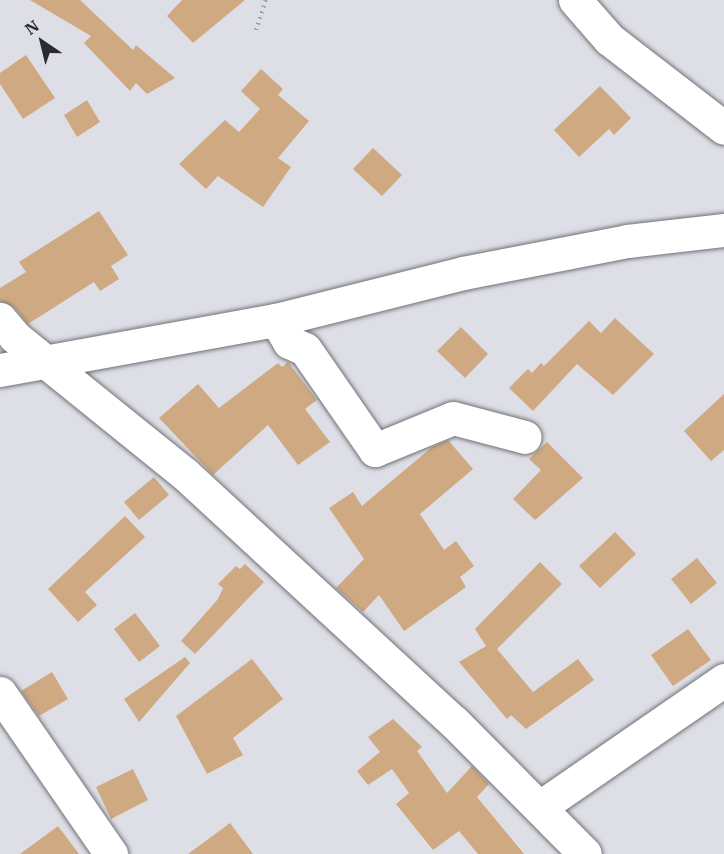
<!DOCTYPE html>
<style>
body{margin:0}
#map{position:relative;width:724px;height:854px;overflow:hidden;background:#dedfe6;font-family:"IBM Plex Serif",serif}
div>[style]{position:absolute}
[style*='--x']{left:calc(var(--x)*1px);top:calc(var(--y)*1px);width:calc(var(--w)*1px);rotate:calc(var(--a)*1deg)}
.building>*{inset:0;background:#cfa981}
.path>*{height:4px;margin-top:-2px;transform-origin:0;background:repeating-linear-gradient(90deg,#9d9ea3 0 1.5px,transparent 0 6px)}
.roads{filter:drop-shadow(0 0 2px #707278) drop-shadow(0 0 2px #707278)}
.minor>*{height:33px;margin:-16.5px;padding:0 16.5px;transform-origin:16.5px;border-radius:16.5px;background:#fff}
span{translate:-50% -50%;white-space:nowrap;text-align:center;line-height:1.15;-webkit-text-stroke:4.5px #dedfe6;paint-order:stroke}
.north{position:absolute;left:12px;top:12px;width:60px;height:60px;-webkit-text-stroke:4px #dedfe6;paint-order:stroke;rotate:325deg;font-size:16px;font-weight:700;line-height:24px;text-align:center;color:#2a2b2e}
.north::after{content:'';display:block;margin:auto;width:21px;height:27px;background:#2a2b2e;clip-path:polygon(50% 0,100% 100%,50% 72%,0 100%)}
</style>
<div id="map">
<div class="building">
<i style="clip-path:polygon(30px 0,80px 0,133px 50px,136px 45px,175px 78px,147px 94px,136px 83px,130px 91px,84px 43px,91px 36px)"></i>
<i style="clip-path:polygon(182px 0,245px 0,193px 43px,167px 16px)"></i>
<i style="clip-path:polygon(26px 55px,55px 98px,23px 119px,0 84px,0 73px)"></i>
<i style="clip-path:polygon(261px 69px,283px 89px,278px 95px,309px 121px,278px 158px,291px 167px,263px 207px,218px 176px,206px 189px,179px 164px,225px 120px,239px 132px,260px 109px,241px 91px)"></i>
<i style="clip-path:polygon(600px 86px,631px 118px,614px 135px,609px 129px,579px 157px,554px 130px)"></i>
<i style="clip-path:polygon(87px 100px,100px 122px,77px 137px,64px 115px)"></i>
<i style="clip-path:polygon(373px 148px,402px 175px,382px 196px,353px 169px)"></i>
<i style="clip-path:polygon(99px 211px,128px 255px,111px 266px,119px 279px,100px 291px,94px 282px,28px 324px,14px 307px,0 301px,0 288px,26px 272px,19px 262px)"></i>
<i style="clip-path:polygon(615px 318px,654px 354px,613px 395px,577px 364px,533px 411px,509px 388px,528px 369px,532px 373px,541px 363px,544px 366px,589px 321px,601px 333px)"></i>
<i style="clip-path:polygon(461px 327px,488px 354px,465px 378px,437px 351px)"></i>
<i style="clip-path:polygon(288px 362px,317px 400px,305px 409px,330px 442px,298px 465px,268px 425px,213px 475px,159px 418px,198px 384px,219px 408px,278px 363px,282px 367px)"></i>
<i style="clip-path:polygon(724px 394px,724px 450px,711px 461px,684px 431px)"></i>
<i style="clip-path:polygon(448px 440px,473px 469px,420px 514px,444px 550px,456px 541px,474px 566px,460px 577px,466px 587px,404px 631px,379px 595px,363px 612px,336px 588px,364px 559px,329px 508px,353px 492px,362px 506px,432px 447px)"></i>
<i style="clip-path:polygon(547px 442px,583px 478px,535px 520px,513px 499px,541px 470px,529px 459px)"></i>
<i style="clip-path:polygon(154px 477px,169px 495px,139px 520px,124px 502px)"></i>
<i style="clip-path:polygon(125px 516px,145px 537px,85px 592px,97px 605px,78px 622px,48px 589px)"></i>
<i style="clip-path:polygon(615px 532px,636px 554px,600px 588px,579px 566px)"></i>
<i style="clip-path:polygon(697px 558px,717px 583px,691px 604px,671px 579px)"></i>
<i style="clip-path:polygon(540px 562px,562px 584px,497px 649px,533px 692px,578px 659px,594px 680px,526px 729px,511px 715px,507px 719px,459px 662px,486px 646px,475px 629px)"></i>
<i style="clip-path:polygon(245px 564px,264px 582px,195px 654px,181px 641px,218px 599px,223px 588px,218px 584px,236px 566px,240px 569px)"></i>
<i style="clip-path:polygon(135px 613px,160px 646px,139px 662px,114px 629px)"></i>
<i style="clip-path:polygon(688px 629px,711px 660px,673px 686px,651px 655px)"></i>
<i style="clip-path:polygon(185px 657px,190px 663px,139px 722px,124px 699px)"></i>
<i style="clip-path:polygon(252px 659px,283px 699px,233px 738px,243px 755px,207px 774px,176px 716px)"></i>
<i style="clip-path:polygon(52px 672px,68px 699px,39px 716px,21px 691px)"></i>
<i style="clip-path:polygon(393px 719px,422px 747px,417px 751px,447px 793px,472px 766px,489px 784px,477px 797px,524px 854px,478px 854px,459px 831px,433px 850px,396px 804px,409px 793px,392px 769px,368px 785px,357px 771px,380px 752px,368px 737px)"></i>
<i style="clip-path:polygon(133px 769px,148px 800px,111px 819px,96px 787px)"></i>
<i style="clip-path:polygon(230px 823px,253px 854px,188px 854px)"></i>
<i style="clip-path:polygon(58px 826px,79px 854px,20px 854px)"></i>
</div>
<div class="path">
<i style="--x:256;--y:30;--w:32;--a:-72"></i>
</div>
<div class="roads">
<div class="minor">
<i style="--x:575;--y:0;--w:52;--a:48.9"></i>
<i style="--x:609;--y:39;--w:145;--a:37.7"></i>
<i style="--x:0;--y:319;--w:23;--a:50"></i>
<i style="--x:15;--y:337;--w:218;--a:38.9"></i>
<i style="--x:185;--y:474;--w:364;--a:42.7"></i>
<i style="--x:453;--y:721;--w:187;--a:45.2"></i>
<i style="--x:276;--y:320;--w:26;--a:59"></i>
<i style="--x:289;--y:342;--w:17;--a:24"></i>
<i style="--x:305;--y:349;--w:123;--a:55.3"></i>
<i style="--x:375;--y:450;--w:84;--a:-22.3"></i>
<i style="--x:453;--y:418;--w:74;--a:14.8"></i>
<i style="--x:0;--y:370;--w:280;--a:-10.3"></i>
<i style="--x:276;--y:320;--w:193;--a:-14.1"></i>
<i style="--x:463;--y:273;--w:167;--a:-11"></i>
<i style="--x:627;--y:241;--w:98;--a:-6.5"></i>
<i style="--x:0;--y:693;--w:196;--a:55.4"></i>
<i style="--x:540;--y:807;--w:224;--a:-34.6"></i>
</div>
</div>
<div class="north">N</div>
</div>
